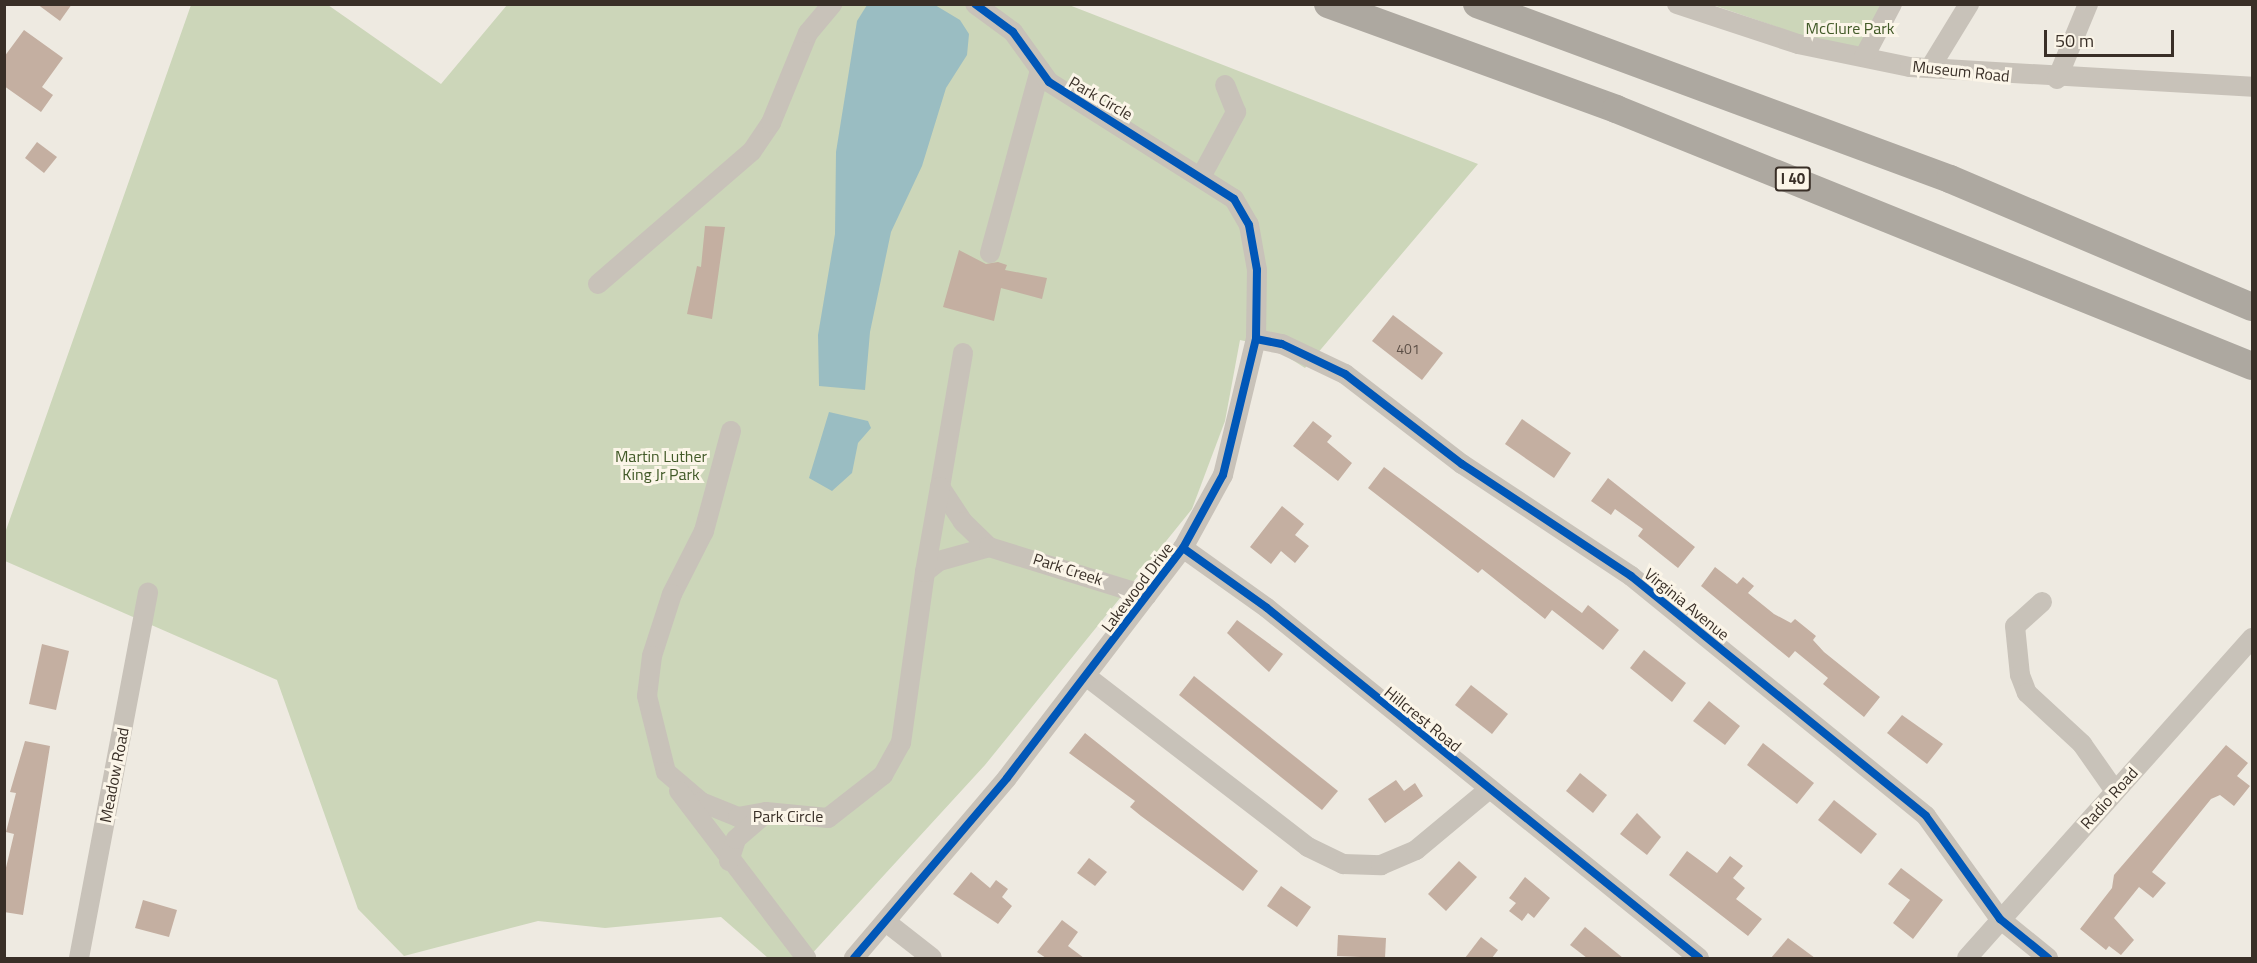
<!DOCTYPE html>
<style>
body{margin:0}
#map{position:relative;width:2257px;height:963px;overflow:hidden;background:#eeeae1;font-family:"Titillium Web",sans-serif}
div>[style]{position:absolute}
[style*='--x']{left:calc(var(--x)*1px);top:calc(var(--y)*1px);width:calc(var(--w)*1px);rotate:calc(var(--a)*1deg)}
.green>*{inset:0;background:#ccd6b9}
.water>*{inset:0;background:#9abdc2}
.building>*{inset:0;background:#c4afa1}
.minor>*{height:20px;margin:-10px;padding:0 10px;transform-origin:10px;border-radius:10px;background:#c8c2b9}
.highway>*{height:28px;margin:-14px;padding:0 14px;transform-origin:14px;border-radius:14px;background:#ada8a0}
.cycleway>*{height:8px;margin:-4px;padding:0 4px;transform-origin:4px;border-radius:4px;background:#0057b8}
span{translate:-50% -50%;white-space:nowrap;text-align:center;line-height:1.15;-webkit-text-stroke:6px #fbf5e8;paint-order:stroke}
.number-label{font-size:14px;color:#5c4f46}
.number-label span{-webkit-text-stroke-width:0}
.shield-label span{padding:2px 4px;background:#fbf5e8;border:2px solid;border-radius:4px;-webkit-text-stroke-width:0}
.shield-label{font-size:15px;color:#392f27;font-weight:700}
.park-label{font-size:16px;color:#425a28}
.street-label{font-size:16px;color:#392f27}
.frame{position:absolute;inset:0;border:6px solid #392f27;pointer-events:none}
.scale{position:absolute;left:2044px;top:30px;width:130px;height:27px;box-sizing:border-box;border:3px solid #392f27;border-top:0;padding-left:8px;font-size:18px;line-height:21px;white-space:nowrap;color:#392f27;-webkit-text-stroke:4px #fbf5e8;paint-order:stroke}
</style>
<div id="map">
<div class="green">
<i style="clip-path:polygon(191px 5px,328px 5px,441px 84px,507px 5px,1069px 5px,1478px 164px,1305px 368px,1272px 347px,1240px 340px,1225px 421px,1192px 509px,985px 765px,808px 958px,768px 958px,721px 917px,605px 928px,538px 921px,404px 956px,358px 909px,277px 680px,5px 561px,5px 533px)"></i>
<i style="clip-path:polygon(1713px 5px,1880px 5px,1881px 19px,1864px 57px)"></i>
</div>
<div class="water">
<i style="clip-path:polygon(935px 5px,960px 20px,969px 34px,967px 55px,946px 88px,922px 166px,891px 232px,870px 332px,865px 390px,819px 386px,818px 335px,835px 234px,836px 152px,857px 21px,867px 5px)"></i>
<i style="clip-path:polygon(829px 412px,868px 421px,871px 428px,858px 443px,852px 473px,832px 491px,809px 478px)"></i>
</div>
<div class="building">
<i style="clip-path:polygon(37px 4px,72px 4px,60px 21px)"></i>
<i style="clip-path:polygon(24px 30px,63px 58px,42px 87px,53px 95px,41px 112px,4px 86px,4px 57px)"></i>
<i style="clip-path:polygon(37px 142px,57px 157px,44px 173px,25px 158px)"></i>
<i style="clip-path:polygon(705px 226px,725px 227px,712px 319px,687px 314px,697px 266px,701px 267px)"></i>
<i style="clip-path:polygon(959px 250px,986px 264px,998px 262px,1007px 265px,1005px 270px,1047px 278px,1042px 299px,1001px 288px,994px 321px,943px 307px)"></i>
<i style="clip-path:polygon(1393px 315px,1443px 353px,1422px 380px,1372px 341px)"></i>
<i style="clip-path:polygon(1522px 419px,1571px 453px,1554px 478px,1505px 444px)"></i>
<i style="clip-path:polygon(1313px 421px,1332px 436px,1327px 442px,1352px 463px,1338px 481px,1293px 446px)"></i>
<i style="clip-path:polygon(1384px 467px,1582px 613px,1588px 605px,1619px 630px,1603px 650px,1552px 610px,1545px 619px,1482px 569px,1478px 573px,1368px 488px)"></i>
<i style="clip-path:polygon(1608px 478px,1695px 547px,1678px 568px,1638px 536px,1643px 529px,1615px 509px,1611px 515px,1591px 501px)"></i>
<i style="clip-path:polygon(1282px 506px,1304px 524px,1295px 535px,1309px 546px,1295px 563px,1281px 551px,1271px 564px,1250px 547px)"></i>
<i style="clip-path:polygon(1715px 567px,1737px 584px,1743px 577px,1754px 586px,1748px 593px,1774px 614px,1791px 623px,1795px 619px,1816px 636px,1813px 640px,1824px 652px,1880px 697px,1864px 717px,1823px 684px,1828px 678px,1795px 651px,1789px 658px,1701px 586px)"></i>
<i style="clip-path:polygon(1237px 620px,1283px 654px,1269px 672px,1227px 633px)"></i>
<i style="clip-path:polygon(42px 644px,69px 651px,56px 710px,29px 704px)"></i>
<i style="clip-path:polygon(1644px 650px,1686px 683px,1672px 702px,1630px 668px)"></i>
<i style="clip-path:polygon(1194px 676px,1338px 791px,1322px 810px,1179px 695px)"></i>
<i style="clip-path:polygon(1471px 685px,1508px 714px,1492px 734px,1455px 705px)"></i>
<i style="clip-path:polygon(1709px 701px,1740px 726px,1725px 745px,1693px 721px)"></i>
<i style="clip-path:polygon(1902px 715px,1943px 744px,1927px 764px,1887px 733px)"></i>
<i style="clip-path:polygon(1085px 733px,1258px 871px,1243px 891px,1141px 816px,1130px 807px,1135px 801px,1069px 753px)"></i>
<i style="clip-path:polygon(25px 741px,50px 746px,23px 915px,4px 912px,4px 876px,14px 834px,6px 832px,16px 793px,10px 792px)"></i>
<i style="clip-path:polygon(1763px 743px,1814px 783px,1797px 804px,1747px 765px)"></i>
<i style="clip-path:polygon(2226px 745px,2248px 763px,2237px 776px,2250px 786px,2234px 806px,2220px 795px,2211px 799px,2152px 872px,2166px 883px,2153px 898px,2139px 887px,2114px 918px,2134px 940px,2121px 955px,2109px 946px,2106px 950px,2080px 929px,2112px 888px,2114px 875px)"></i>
<i style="clip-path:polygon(1580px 773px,1607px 795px,1593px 813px,1566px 791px)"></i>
<i style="clip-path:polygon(1396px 780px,1404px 791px,1415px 783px,1423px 796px,1385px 823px,1368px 799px)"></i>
<i style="clip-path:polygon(1834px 800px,1877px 834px,1861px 854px,1818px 820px)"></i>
<i style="clip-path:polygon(1637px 813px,1661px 837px,1647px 855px,1620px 834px)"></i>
<i style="clip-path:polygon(1687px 851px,1717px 873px,1730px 856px,1743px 866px,1733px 878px,1745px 888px,1736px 899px,1762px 919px,1748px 936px,1669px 875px)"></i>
<i style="clip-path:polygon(1089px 858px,1107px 872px,1095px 886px,1077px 873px)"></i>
<i style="clip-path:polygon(1459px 861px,1477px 877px,1446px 911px,1428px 894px)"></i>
<i style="clip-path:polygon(1901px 868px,1943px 900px,1913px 939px,1893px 923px,1910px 900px,1888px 884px)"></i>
<i style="clip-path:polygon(971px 872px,990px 888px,996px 880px,1008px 889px,1002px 897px,1012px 906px,998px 924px,953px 894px)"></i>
<i style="clip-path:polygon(1525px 877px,1550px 898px,1534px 918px,1528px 913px,1522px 921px,1509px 911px,1516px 903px,1509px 898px)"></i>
<i style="clip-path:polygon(1281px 886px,1311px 907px,1297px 927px,1267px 906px)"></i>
<i style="clip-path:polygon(143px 900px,177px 910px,169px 937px,135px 928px)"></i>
<i style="clip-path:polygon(1062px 920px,1078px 932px,1068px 946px,1084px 958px,1046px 958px,1037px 952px)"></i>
<i style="clip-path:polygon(1585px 927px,1623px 958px,1587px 958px,1570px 945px)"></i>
<i style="clip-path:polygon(1338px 935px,1386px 938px,1385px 958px,1337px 956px)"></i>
<i style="clip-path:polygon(1481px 937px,1498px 950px,1492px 958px,1465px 958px)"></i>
<i style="clip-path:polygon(1788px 938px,1815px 958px,1771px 958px)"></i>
</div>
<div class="minor">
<i style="--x:1677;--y:4;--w:127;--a:18.3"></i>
<i style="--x:1798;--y:44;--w:114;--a:11.6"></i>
<i style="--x:1910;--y:67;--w:343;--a:3.3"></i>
<i style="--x:1864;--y:57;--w:60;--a:-62.2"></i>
<i style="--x:1930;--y:68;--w:75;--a:-58.6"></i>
<i style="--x:2057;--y:79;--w:81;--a:-67.5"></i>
<i style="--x:1202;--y:175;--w:72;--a:-61.6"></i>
<i style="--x:1236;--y:112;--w:29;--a:-112"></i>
<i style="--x:990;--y:253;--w:190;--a:-74.7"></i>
<i style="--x:598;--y:284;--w:203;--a:-40.8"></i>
<i style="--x:752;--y:151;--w:34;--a:-56"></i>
<i style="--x:771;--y:123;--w:97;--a:-67.7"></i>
<i style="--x:808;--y:33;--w:38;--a:-50"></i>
<i style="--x:1256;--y:339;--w:26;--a:11"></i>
<i style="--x:1282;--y:344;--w:70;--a:25.5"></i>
<i style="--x:1345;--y:374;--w:148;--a:37.6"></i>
<i style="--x:1462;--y:464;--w:203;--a:33.5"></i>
<i style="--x:1631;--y:576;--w:380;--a:39.1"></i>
<i style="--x:1926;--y:816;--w:127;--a:54.3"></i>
<i style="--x:2000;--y:919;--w:62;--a:39.1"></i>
<i style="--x:963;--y:353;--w:136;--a:99.7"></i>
<i style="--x:940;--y:487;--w:42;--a:56.7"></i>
<i style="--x:963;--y:522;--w:36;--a:44"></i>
<i style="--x:731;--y:431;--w:104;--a:105.1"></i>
<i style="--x:704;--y:531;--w:71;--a:116.9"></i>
<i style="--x:672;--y:594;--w:65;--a:107.9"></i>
<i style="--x:652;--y:656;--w:40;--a:97.1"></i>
<i style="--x:647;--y:696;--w:78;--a:76"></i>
<i style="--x:666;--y:772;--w:46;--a:40.6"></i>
<i style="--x:701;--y:802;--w:40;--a:22"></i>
<i style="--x:738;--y:817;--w:28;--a:-10"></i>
<i style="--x:766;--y:812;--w:62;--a:5.5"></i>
<i style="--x:828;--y:818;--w:70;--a:-38"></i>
<i style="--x:883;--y:775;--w:37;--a:-61"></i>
<i style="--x:901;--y:743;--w:173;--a:-82"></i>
<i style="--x:925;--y:572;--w:18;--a:-38"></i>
<i style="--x:939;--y:561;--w:52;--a:-15.6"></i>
<i style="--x:989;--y:547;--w:165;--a:17.2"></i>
<i style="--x:1183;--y:548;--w:103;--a:35.5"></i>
<i style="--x:1267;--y:608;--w:556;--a:39.01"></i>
<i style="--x:925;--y:572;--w:86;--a:-80"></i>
<i style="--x:2042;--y:602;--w:36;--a:138"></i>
<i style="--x:2015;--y:626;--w:49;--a:84.2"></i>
<i style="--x:2020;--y:675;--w:19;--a:69"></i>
<i style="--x:2027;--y:693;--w:75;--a:42.8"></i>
<i style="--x:2082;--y:744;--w:57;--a:54.9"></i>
<i style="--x:1086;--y:676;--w:280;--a:37.6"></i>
<i style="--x:1308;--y:847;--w:39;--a:26"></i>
<i style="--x:1343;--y:864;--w:38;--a:2"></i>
<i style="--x:1381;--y:865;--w:38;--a:-23"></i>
<i style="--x:1416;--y:850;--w:94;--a:-39.8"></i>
<i style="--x:679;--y:791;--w:210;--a:52.7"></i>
<i style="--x:729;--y:861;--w:23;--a:-72"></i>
<i style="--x:736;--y:839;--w:40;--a:-41"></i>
<i style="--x:886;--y:922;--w:58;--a:38"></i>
<i style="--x:79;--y:958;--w:372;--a:-79.3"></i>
<i style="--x:854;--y:958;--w:236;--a:-49.6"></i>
<i style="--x:1007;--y:778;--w:290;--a:-52.6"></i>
<i style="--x:1183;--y:548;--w:83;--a:-61.3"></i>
<i style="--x:1223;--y:475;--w:140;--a:-76.4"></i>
<i style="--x:1256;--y:339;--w:69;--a:-89.2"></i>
<i style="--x:1257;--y:270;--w:46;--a:-100.1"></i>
<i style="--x:1249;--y:225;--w:30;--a:-120"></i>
<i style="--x:1234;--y:199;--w:219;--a:-147.7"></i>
<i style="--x:1049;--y:82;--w:62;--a:-125.8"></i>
<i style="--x:1013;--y:32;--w:47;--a:-143.6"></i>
<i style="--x:1967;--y:958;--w:429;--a:-48.3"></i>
</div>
<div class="highway">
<i style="--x:1328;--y:4;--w:307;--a:20"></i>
<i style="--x:1616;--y:109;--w:686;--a:22"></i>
<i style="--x:1477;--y:4;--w:504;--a:20.3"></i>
<i style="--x:1950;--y:179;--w:328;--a:23"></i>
</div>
<div class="cycleway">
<i style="--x:1256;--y:339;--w:26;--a:11"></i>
<i style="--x:1282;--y:344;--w:70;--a:25.5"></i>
<i style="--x:1345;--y:374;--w:148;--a:37.6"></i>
<i style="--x:1462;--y:464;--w:203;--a:33.5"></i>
<i style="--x:1631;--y:576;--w:380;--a:39.1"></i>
<i style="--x:1926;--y:816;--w:127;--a:54.3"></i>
<i style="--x:2000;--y:919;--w:62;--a:39.1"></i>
<i style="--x:1183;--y:548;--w:103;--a:35.5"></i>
<i style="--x:1267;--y:608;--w:556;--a:39.01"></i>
<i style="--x:854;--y:958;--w:236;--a:-49.6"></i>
<i style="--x:1007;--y:778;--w:290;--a:-52.6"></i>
<i style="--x:1183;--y:548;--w:83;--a:-61.3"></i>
<i style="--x:1223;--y:475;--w:140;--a:-76.4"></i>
<i style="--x:1256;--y:339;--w:69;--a:-89.2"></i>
<i style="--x:1257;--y:270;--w:46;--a:-100.1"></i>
<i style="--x:1249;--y:225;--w:30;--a:-120"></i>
<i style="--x:1234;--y:199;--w:219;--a:-147.7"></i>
<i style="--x:1049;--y:82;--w:62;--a:-125.8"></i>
<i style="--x:1013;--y:32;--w:47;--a:-143.6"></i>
</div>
<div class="number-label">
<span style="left:1408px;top:349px">401</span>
</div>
<div class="shield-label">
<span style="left:1793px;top:179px">I 40</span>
</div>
<div class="park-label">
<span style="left:1850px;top:28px">McClure Park</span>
<span style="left:661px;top:465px">Martin Luther<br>King Jr Park</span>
</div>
<div class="street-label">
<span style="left:1961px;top:71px;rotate:6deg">Museum Road</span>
<span style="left:1101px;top:98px;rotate:30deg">Park Circle</span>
<span style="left:1068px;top:569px;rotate:18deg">Park Creek</span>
<span style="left:1137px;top:587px;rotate:-53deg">Lakewood Drive</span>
<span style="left:1687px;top:604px;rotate:39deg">Virginia Avenue</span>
<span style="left:1423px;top:719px;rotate:39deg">Hillcrest Road</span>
<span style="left:114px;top:775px;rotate:-79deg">Meadow Road</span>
<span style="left:2109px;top:798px;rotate:-48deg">Radio Road</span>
<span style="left:788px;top:816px">Park Circle</span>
</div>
<div class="frame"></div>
<div class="scale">50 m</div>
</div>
